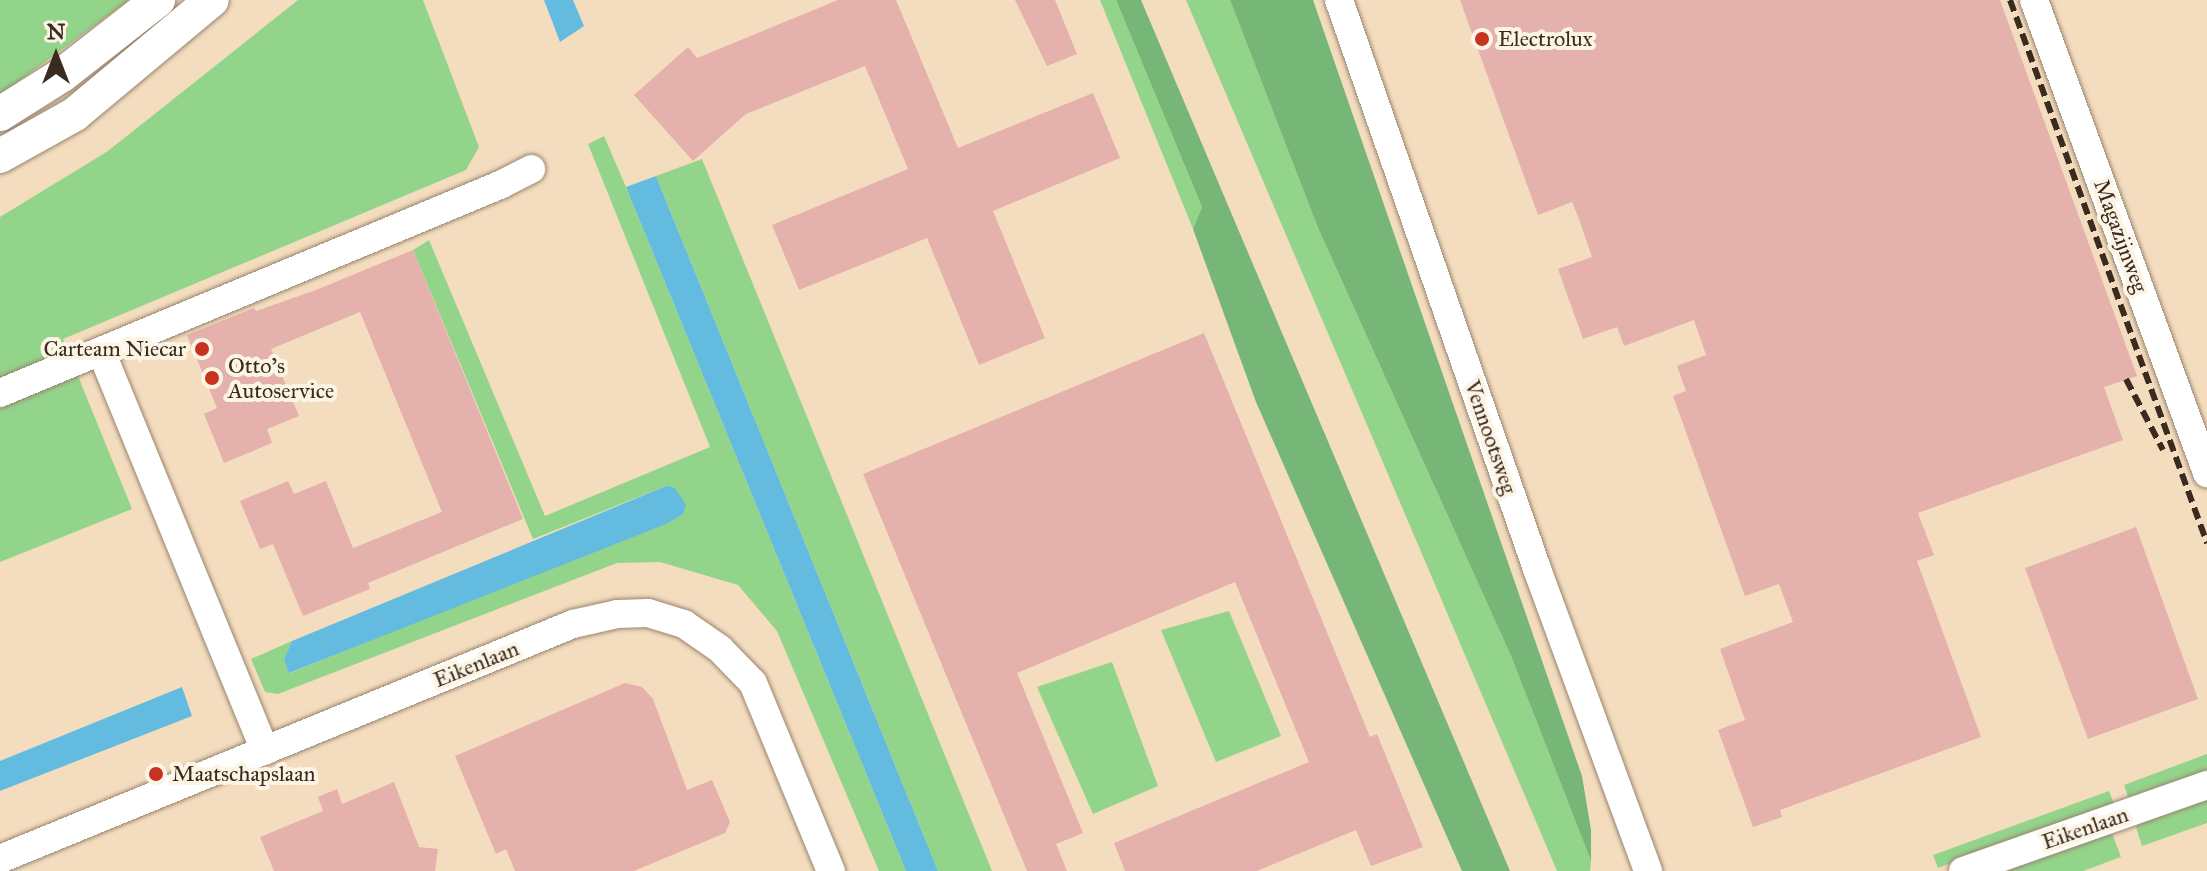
<!DOCTYPE html>
<style>
body{margin:0}
#map{position:relative;width:2207px;height:871px;overflow:hidden;background:#f4ddbf;font-family:"IM FELL Great Primer",serif}
div>[style]{position:absolute}
[style*='--x']{left:calc(var(--x)*1px);top:calc(var(--y)*1px);width:calc(var(--w)*1px);rotate:calc(var(--a)*1deg)}
.green>*{inset:0;background:#93d48b}
.forest>*{inset:0;background:#76b677}
.water>*{inset:0;background:#63bce0}
.building>*{inset:0;background:#e5b1ad}
.roads{filter:drop-shadow(0 0 2px #98846e) drop-shadow(0 0 2px #98846e)}
.minor>*{height:28px;margin:-14px;padding:0 14px;transform-origin:14px;border-radius:14px;background:#fff}
.tertiary>*{height:34px;margin:-17px;padding:0 17px;transform-origin:17px;border-radius:17px;background:#fff}
.rail>*{height:6px;margin-top:-3px;transform-origin:0;background:repeating-linear-gradient(90deg,#3b2a1e 0 12px,transparent 0 18px)}
.dots>*{width:22px;height:22px;translate:-50% -50%;box-sizing:border-box;border:4px solid #fcf5e5;border-radius:50%}
span{translate:-50% -50%;white-space:nowrap;text-align:center;line-height:1.15;-webkit-text-stroke:8px #fcf5e5;paint-order:stroke}
.poi-label{font-size:22px;color:#3b2a1e}
.left{translate:0 -50%;text-align:left}
.right{translate:-100% -50%;text-align:right}
.street-label{font-size:22px;color:#3b2a1e}
.north{position:absolute;left:16px;top:16px;width:80px;height:80px;-webkit-text-stroke:6px #fcf5e5;paint-order:stroke;rotate:0deg;font-size:22px;font-weight:700;line-height:32px;text-align:center;color:#3b2a1e}
.north::after{content:'';display:block;margin:auto;width:28px;height:36px;background:#3b2a1e;clip-path:polygon(50% 0,100% 100%,50% 72%,0 100%)}
</style>
<div id="map">
<div class="green">
<i style="clip-path:polygon(0 0,129px 0,0 95px)"></i>
<i style="clip-path:polygon(298px 0,423px 0,479px 147px,466px 170px,63px 339px,132px 509px,0 562px,0 217px,108px 151px)"></i>
<i style="clip-path:polygon(1100px 0,1116px 0,1202px 207px,1193px 229px)"></i>
<i style="clip-path:polygon(1186px 0,1230px 0,1318px 228px,1511px 656px,1591px 861px,1590px 871px,1557px 871px)"></i>
<i style="clip-path:polygon(604px 136px,626px 187px,906px 871px,879px 871px,777px 631px,738px 585px,660px 562px,617px 563px,278px 694px,265px 692px,251px 659px,292px 641px,284px 659px,290px 673px,683px 514px,666px 486px,533px 539px,413px 250px,429px 240px,545px 516px,710px 447px,588px 144px)"></i>
<i style="clip-path:polygon(702px 159px,992px 871px,938px 871px,656px 176px)"></i>
<i style="clip-path:polygon(1229px 611px,1281px 736px,1216px 762px,1161px 630px)"></i>
<i style="clip-path:polygon(1112px 662px,1158px 786px,1093px 814px,1037px 687px)"></i>
<i style="clip-path:polygon(2207px 754px,2207px 770px,2128px 797px,2124px 785px)"></i>
<i style="clip-path:polygon(2109px 791px,2114px 804px,1938px 868px,1933px 855px)"></i>
<i style="clip-path:polygon(2207px 798px,2207px 823px,2142px 846px,2136px 827px,2143px 821px)"></i>
<i style="clip-path:polygon(2112px 833px,2121px 857px,2083px 871px,2005px 871px)"></i>
</div>
<div class="forest">
<i style="clip-path:polygon(1116px 0,1141px 0,1510px 871px,1462px 871px,1256px 402px,1193px 229px,1202px 207px)"></i>
<i style="clip-path:polygon(1230px 0,1313px 0,1582px 776px,1591px 830px,1591px 861px,1511px 656px,1318px 228px)"></i>
</div>
<div class="water">
<i style="clip-path:polygon(544px 0,573px 0,584px 26px,560px 42px)"></i>
<i style="clip-path:polygon(656px 176px,660px 186px,938px 871px,906px 871px,626px 187px)"></i>
<i style="clip-path:polygon(666px 486px,675px 488px,686px 505px,683px 514px,666px 524px,289px 673px,284px 659px,292px 641px)"></i>
<i style="clip-path:polygon(182px 687px,192px 716px,0 791px,0 761px)"></i>
</div>
<div class="building">
<i style="clip-path:polygon(838px 0,896px 0,958px 148px,1093px 93px,1120px 158px,993px 211px,1045px 338px,979px 365px,927px 238px,799px 290px,772px 225px,908px 169px,865px 66px,746px 114px,693px 161px,634px 95px,688px 47px,697px 58px)"></i>
<i style="clip-path:polygon(1015px 0,1055px 0,1077px 54px,1047px 66px)"></i>
<i style="clip-path:polygon(1460px 0,2000px 0,2137px 376px,2104px 387px,2123px 440px,1918px 513px,1934px 555px,1917px 561px,1981px 737px,1780px 810px,1782px 817px,1753px 827px,1718px 730px,1745px 720px,1720px 649px,1793px 622px,1779px 584px,1745px 596px,1673px 396px,1686px 391px,1677px 366px,1706px 355px,1694px 320px,1624px 346px,1617px 327px,1583px 339px,1558px 269px,1592px 257px,1579px 219px,1572px 202px,1538px 215px)"></i>
<i style="clip-path:polygon(413px 250px,523px 519px,368px 583px,370px 589px,303px 616px,273px 544px,260px 549px,240px 501px,288px 481px,294px 494px,326px 481px,353px 548px,442px 512px,360px 312px,271px 349px,299px 416px,267px 429px,272px 443px,224px 463px,204px 414px,217px 408px,187px 335px,254px 308px,256px 311px,316px 290px)"></i>
<i style="clip-path:polygon(1204px 333px,1370px 737px,1377px 734px,1423px 847px,1371px 866px,1356px 830px,1257px 871px,1125px 871px,1114px 843px,1309px 762px,1235px 582px,1017px 673px,1083px 833px,1056px 844px,1067px 871px,1027px 871px,863px 474px)"></i>
<i style="clip-path:polygon(2136px 527px,2198px 699px,2088px 739px,2025px 568px)"></i>
<i style="clip-path:polygon(625px 683px,642px 687px,653px 699px,687px 790px,712px 780px,730px 822px,725px 833px,634px 871px,515px 871px,506px 849px,496px 854px,455px 756px)"></i>
<i style="clip-path:polygon(394px 782px,419px 847px,438px 849px,435px 871px,274px 871px,260px 837px,323px 811px,318px 797px,337px 789px,342px 804px)"></i>
</div>
<div class="roads">
<div class="minor">
<i style="--x:1339;--y:0;--w:602;--a:70.81"></i>
<i style="--x:1537;--y:569;--w:322;--a:69.8"></i>
<i style="--x:2034;--y:0;--w:504;--a:69.91"></i>
<i style="--x:101;--y:351;--w:432;--a:67.7"></i>
<i style="--x:0;--y:393;--w:542;--a:-22.59"></i>
<i style="--x:500;--y:185;--w:35;--a:-27"></i>
<i style="--x:0;--y:859;--w:619;--a:-22.3"></i>
<i style="--x:573;--y:624;--w:45;--a:-12.8"></i>
<i style="--x:617;--y:614;--w:31;--a:-2"></i>
<i style="--x:648;--y:613;--w:38;--a:17"></i>
<i style="--x:684;--y:624;--w:44;--a:34.8"></i>
<i style="--x:720;--y:649;--w:47;--a:45.9"></i>
<i style="--x:753;--y:683;--w:204;--a:67.5"></i>
<i style="--x:1963;--y:871;--w:259;--a:-19.4"></i>
</div>
<div class="tertiary">
<i style="--x:0;--y:114;--w:73;--a:-32.2"></i>
<i style="--x:62;--y:75;--w:122;--a:-38"></i>
<i style="--x:0;--y:156;--w:86;--a:-29.2"></i>
<i style="--x:75;--y:114;--w:178;--a:-39.8"></i>
</div>
</div>
<div class="rail">
<i style="--x:2010;--y:0;--w:578;--a:70.06"></i>
<i style="--x:2126;--y:379;--w:80;--a:62.5"></i>
</div>
<div class="dots">
<i style="left:1482px;top:39px;background:#c8321e"></i>
<i style="left:202px;top:349px;background:#c8321e"></i>
<i style="left:212px;top:378px;background:#c8321e"></i>
<i style="left:156px;top:774px;background:#c8321e"></i>
</div>
<div class="poi-label">
<span class="left" style="left:1498px;top:39px">Electrolux</span>
<span class="right" style="left:186px;top:349px">Carteam Niecar</span>
<span class="left" style="left:228px;top:378px">Otto's<br>Autoservice</span>
<span class="left" style="left:172px;top:774px">Maatschapslaan</span>
</div>
<div class="street-label">
<span style="left:2121px;top:236px;rotate:70deg">Magazijnweg</span>
<span style="left:1491px;top:437px;rotate:71deg">Vennootsweg</span>
<span style="left:476px;top:664px;rotate:-22deg">Eikenlaan</span>
<span style="left:2085px;top:828px;rotate:-19deg">Eikenlaan</span>
</div>
<div class="north">N</div>
</div>
